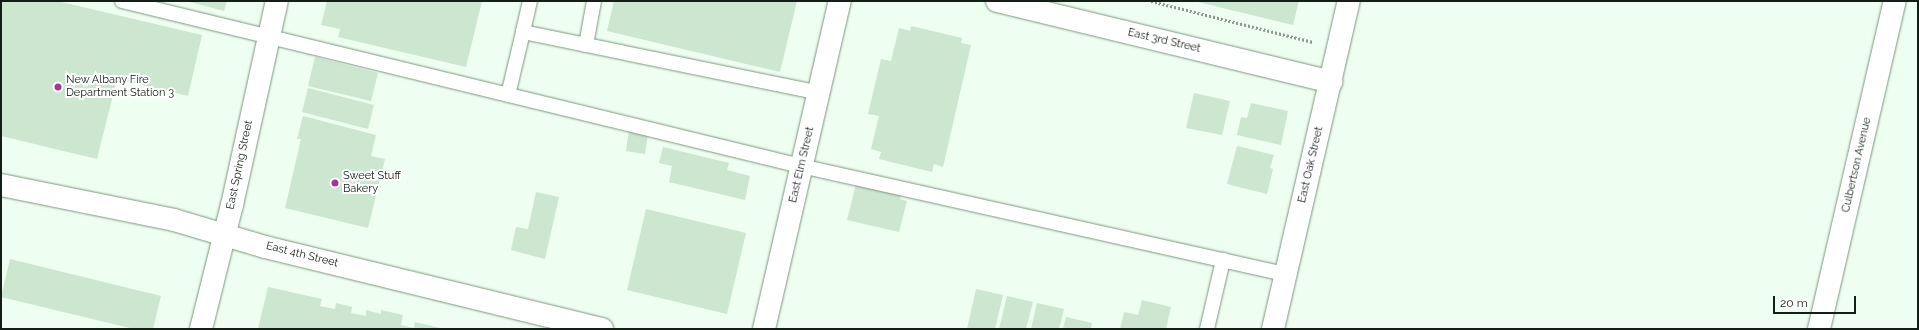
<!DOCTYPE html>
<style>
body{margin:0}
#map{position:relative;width:1919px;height:330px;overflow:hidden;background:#eefef0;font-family:Raleway,sans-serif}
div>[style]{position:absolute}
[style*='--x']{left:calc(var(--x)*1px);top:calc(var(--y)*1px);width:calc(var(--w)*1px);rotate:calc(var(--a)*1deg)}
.building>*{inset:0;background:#cce6d0}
.path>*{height:2.5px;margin-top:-1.25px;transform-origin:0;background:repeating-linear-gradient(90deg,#8c998d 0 2px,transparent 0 4px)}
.roads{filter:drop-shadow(0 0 1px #7d9681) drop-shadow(0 0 1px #7d9681)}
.service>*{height:14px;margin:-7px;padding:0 7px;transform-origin:7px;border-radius:7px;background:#fff}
.minor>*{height:22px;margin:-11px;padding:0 11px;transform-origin:11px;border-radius:11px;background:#fff}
.secondary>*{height:22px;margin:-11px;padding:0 11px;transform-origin:11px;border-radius:11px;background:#fff}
.dots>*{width:11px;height:11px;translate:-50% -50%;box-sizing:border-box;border:2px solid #fff;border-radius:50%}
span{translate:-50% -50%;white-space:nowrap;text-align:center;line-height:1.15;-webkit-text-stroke:4px #fff;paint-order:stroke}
.street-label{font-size:11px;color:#151e16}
.poi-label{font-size:11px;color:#151e16}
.left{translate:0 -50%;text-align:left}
.frame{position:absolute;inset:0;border:2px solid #151e16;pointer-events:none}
.scale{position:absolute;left:1773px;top:296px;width:83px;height:18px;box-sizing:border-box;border:2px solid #151e16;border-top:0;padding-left:5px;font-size:12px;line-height:14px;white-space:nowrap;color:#151e16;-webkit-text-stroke:3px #fff;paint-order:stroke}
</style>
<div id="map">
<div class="building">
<i style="clip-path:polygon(1px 1px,57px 1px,202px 35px,188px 96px,117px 79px,97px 159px,1px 136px)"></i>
<i style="clip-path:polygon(186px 1px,227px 1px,224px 11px)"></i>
<i style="clip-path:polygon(327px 1px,482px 1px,466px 67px,338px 37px,340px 29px,321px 25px)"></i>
<i style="clip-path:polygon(614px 1px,797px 1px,780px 72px,607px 31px)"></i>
<i style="clip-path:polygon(1194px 1px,1299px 1px,1293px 25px)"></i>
<i style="clip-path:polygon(911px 26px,962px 38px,961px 43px,971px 45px,943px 167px,934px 164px,932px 172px,879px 159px,881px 152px,871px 149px,879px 116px,868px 114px,881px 59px,891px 61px,899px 28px,910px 31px)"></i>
<i style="clip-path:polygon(315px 57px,378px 73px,371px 101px,308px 86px)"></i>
<i style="clip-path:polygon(308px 88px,374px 105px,368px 129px,302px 112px)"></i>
<i style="clip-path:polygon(1194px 93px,1230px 101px,1222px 135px,1186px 128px)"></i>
<i style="clip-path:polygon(1251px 103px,1288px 111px,1281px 145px,1237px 135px,1241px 117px,1247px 118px)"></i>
<i style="clip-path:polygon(303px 116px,376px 135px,371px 156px,385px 159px,368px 228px,285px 208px,301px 139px,297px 139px)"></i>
<i style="clip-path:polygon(629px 130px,648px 134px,645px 154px,626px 151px)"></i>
<i style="clip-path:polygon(1237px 146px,1274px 155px,1270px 168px,1273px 169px,1267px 194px,1227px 184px)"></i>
<i style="clip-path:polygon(663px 147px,729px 163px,727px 170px,750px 176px,745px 200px,669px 182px,672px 166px,659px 163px)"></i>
<i style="clip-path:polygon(856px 184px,901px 195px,900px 199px,907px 201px,899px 232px,847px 220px)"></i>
<i style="clip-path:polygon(536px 192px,559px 197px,545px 259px,511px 250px,516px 227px,528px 229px)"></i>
<i style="clip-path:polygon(646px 209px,746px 233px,727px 314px,627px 290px)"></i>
<i style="clip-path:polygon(10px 259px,161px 296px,153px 329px,134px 329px,1px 297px)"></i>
<i style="clip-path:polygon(268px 287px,322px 299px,320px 306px,335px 309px,336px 303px,352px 307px,351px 313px,366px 316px,366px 310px,381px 314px,381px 310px,403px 315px,401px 325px,414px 328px,415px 322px,444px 329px,258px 329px)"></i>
<i style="clip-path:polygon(976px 289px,1003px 295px,995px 329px,967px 329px)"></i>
<i style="clip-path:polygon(1007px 296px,1033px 302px,1026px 329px,999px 329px)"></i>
<i style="clip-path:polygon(1142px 300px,1171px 307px,1166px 329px,1120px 329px,1124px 312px,1138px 315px)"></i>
<i style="clip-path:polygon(1037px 303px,1064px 309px,1059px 329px,1031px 329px)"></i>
<i style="clip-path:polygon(1066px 317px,1092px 323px,1091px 329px,1063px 329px)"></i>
</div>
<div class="path">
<i style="--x:1151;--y:1;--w:167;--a:14.2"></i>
</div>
<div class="roads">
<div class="service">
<i style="--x:122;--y:1;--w:699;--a:13.66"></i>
<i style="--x:801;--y:166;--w:497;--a:12.6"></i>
<i style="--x:530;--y:1;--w:32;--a:103"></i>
<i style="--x:523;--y:32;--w:303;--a:11.6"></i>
<i style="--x:586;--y:45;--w:45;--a:-79.7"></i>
<i style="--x:508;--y:95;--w:65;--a:-76.6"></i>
<i style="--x:1207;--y:329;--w:71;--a:-76.9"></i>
</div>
<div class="minor">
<i style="--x:997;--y:1;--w:344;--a:13.6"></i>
<i style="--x:1;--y:185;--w:177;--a:11.4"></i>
<i style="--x:174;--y:220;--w:95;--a:16.5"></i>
<i style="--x:265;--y:247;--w:347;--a:13.7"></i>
<i style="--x:1273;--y:329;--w:337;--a:-77"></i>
<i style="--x:1819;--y:329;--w:337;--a:-77"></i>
</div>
<div class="secondary">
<i style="--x:201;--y:329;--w:128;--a:-76"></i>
<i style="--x:232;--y:205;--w:209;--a:-77.6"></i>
<i style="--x:764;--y:329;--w:337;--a:-77"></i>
</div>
</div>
<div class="dots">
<i style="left:58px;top:87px;background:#a43796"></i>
<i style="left:335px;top:183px;background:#a43796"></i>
</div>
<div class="street-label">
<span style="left:1164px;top:41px;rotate:13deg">East 3rd Street</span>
<span style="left:240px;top:165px;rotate:-78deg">East Spring Street</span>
<span style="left:802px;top:165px;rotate:-77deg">East Elm Street</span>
<span style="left:1311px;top:165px;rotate:-77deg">East Oak Street</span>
<span style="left:1857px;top:165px;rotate:-77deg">Culbertson Avenue</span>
<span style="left:302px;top:255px;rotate:14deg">East 4th Street</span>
</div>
<div class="poi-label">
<span class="left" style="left:66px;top:87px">New Albany Fire<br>Department Station 3</span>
<span class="left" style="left:343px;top:183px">Sweet Stuff<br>Bakery</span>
</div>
<div class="frame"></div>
<div class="scale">20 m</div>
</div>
